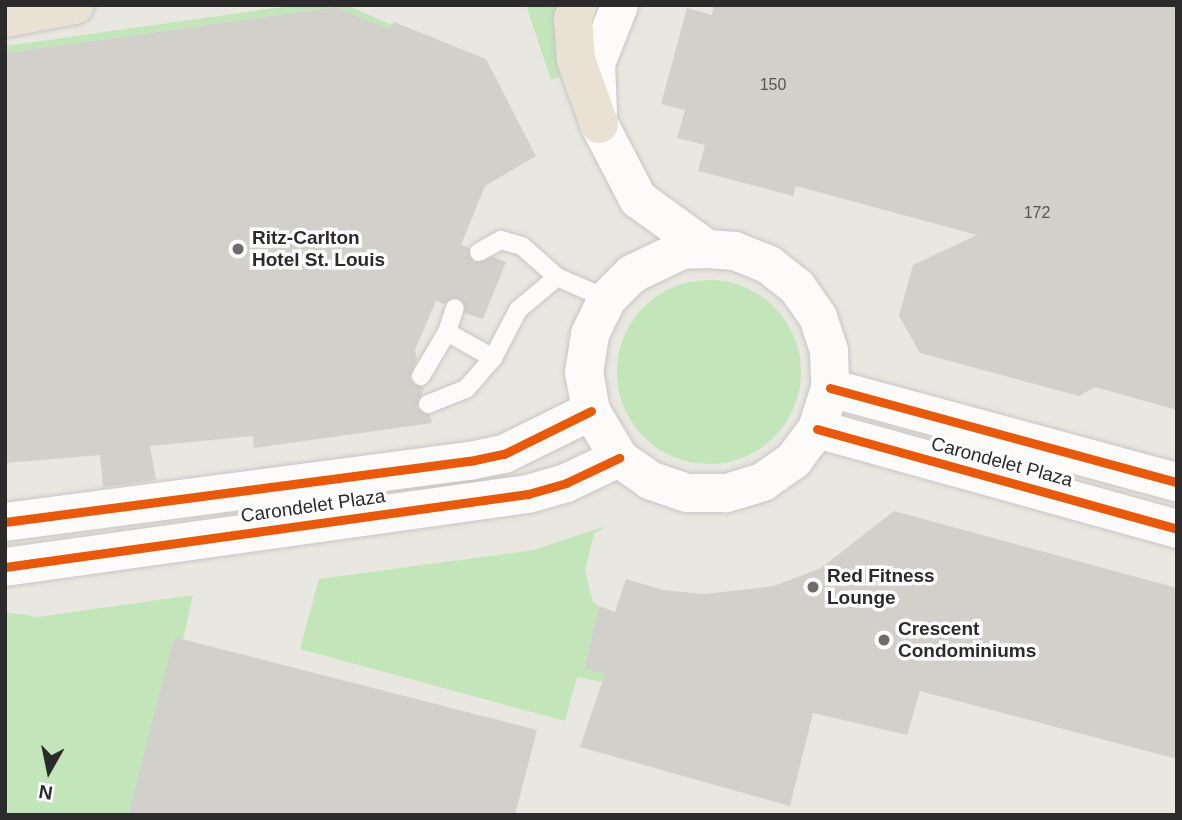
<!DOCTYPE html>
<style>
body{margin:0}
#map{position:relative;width:1182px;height:820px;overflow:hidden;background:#e8e7e0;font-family:Arial,sans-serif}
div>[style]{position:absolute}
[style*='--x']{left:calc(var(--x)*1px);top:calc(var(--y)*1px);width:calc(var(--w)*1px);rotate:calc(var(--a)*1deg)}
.green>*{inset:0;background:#c3e5ba}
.round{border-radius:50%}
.building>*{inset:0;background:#d1d0cb}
.roads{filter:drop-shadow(0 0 2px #c6c6c5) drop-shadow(0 0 2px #c6c6c5)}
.service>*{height:18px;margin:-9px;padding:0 9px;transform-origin:9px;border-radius:9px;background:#fcfbfa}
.minor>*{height:37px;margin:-18.5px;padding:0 18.5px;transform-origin:18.5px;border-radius:18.5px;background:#fcfbfa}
.tertiary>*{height:38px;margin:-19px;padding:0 19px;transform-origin:19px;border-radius:19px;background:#fcfbfa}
.motorway>*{height:38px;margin:-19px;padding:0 19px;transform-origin:19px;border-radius:19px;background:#e9e1d3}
.cycleway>*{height:9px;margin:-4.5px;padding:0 4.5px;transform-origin:4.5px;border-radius:4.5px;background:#e8590c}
.dots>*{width:19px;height:19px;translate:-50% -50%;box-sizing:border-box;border:4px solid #fff;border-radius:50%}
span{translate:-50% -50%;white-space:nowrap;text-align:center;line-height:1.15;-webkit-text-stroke:7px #fff;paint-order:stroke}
.number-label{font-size:16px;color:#555554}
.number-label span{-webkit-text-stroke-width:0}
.poi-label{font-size:19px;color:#2b2b2b;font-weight:700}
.left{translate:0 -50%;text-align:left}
.street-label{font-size:19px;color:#2b2b2b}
.frame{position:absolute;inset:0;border:7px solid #2b2b2b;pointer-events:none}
.north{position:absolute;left:14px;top:736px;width:70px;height:70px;-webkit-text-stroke:5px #fff;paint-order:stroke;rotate:189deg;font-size:19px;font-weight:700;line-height:28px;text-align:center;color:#2b2b2b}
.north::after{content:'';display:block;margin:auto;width:24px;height:32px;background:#2b2b2b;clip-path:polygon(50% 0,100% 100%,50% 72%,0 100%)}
</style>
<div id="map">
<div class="green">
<i style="clip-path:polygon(297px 5px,346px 5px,392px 25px,390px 30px,335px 7px,5px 53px,5px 46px)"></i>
<i style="clip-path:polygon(526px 5px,557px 5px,556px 25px,564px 75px,551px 80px)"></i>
<i class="round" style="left:617px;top:280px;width:184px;height:184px"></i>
<i style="clip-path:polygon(606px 526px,594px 534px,585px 571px,593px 602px,599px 606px,584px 667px,605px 674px,602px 682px,577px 677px,565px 721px,300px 649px,319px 579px,534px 550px)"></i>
<i style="clip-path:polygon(193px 595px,183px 639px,174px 638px,128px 815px,5px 815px,5px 612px,38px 617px)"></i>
</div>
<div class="building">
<i style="clip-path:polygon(714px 5px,1177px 5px,1177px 410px,1095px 387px,1079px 396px,920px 353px,899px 316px,913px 265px,977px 235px,796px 186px,793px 196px,698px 171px,705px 145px,677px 138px,685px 110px,661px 104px,687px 8px,712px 15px)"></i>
<i style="clip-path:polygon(335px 7px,389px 29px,394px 22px,486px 59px,536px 156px,485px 186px,461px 245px,469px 248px,474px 262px,493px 257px,506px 262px,483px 319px,465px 313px,459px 298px,444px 304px,436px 301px,415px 350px,417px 360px,410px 377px,415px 385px,424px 387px,417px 408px,430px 415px,432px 423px,254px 448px,253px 436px,150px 446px,156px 480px,103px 487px,100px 455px,5px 463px,5px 53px)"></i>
<i style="clip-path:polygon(894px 511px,1177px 588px,1177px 759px,920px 691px,907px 735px,813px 713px,790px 806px,580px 747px,605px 674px,584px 668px,599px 606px,615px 612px,626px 579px,663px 590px,704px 594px,774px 586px,821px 568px)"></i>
<i style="clip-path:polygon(174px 637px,537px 730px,515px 815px,128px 815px)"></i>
</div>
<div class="roads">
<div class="service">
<i style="--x:479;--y:252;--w:25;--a:-29"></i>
<i style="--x:501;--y:240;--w:22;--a:16"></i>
<i style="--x:522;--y:246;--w:47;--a:41.5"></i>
<i style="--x:557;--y:277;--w:55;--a:23.7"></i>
<i style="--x:447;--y:332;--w:53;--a:29.5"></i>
<i style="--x:421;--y:376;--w:51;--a:-59.4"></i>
<i style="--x:447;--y:332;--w:25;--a:-72"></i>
<i style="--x:428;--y:404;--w:41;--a:-21.5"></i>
<i style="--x:466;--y:389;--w:41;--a:-48.9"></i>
<i style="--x:493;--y:358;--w:54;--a:-62.5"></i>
<i style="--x:518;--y:310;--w:51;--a:-40.2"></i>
</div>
<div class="minor">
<i style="--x:598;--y:112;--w:49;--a:-92.3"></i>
<i style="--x:596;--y:63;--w:62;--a:-68.4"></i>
</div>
<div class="tertiary">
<i style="--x:599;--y:124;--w:85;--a:62.5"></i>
<i style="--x:638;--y:199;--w:85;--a:35.9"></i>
<i style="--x:707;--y:249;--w:28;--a:4"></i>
<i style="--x:735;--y:251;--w:37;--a:22"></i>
<i style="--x:769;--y:265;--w:36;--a:38"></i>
<i style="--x:797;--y:287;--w:37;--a:55"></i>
<i style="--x:818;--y:317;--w:36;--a:72"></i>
<i style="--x:829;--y:351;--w:37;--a:88"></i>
<i style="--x:830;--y:388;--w:43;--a:107.6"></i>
<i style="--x:817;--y:429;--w:39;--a:127"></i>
<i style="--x:794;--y:460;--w:38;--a:145"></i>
<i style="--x:763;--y:482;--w:39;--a:163"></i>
<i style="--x:726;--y:493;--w:39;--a:180"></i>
<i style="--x:687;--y:493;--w:39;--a:-161"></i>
<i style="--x:650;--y:480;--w:38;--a:-145"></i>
<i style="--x:619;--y:458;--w:55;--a:-120.8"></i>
<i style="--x:591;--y:411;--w:39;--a:-100"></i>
<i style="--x:584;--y:373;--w:39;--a:-81"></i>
<i style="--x:590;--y:334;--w:39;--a:-64"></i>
<i style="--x:607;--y:299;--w:35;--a:-45"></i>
<i style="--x:632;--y:274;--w:55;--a:-25.6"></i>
<i style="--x:682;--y:250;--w:25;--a:-2"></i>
<i style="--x:830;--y:388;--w:360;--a:15.2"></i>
<i style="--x:817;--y:429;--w:374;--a:15.5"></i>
<i style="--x:5;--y:522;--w:469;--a:-7.5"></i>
<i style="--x:470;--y:461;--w:35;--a:-12"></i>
<i style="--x:504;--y:454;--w:97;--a:-26.3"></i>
<i style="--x:5;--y:567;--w:528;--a:-7.95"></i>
<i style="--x:528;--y:494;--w:40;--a:-16"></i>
<i style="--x:566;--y:483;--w:59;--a:-25.3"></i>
</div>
<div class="motorway">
<i style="--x:578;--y:5;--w:15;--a:110"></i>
<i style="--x:573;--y:19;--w:41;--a:85.8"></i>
<i style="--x:576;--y:60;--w:68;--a:70.2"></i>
<i style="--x:5;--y:18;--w:71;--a:-10.5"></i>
</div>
</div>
<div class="cycleway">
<i style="--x:830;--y:388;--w:360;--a:15.2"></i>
<i style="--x:817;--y:429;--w:374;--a:15.5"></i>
<i style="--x:5;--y:522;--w:469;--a:-7.5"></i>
<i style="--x:470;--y:461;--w:35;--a:-12"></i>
<i style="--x:504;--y:454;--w:97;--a:-26.3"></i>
<i style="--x:5;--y:567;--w:528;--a:-7.95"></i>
<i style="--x:528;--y:494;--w:40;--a:-16"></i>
<i style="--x:566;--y:483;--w:59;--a:-25.3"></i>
</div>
<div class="dots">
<i style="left:238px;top:249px;background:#6d6d6a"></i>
<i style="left:813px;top:587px;background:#6d6d6a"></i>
<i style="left:884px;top:640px;background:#6d6d6a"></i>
</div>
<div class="number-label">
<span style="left:773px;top:85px">150</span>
<span style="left:1037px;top:213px">172</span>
</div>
<div class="poi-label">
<span class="left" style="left:252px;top:249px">Ritz-Carlton<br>Hotel St. Louis</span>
<span class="left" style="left:827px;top:587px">Red Fitness<br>Lounge</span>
<span class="left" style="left:898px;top:640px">Crescent<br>Condominiums</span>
</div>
<div class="street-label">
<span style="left:1002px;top:462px;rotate:15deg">Carondelet Plaza</span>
<span style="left:313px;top:506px;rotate:-8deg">Carondelet Plaza</span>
</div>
<div class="frame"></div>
<div class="north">N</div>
</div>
